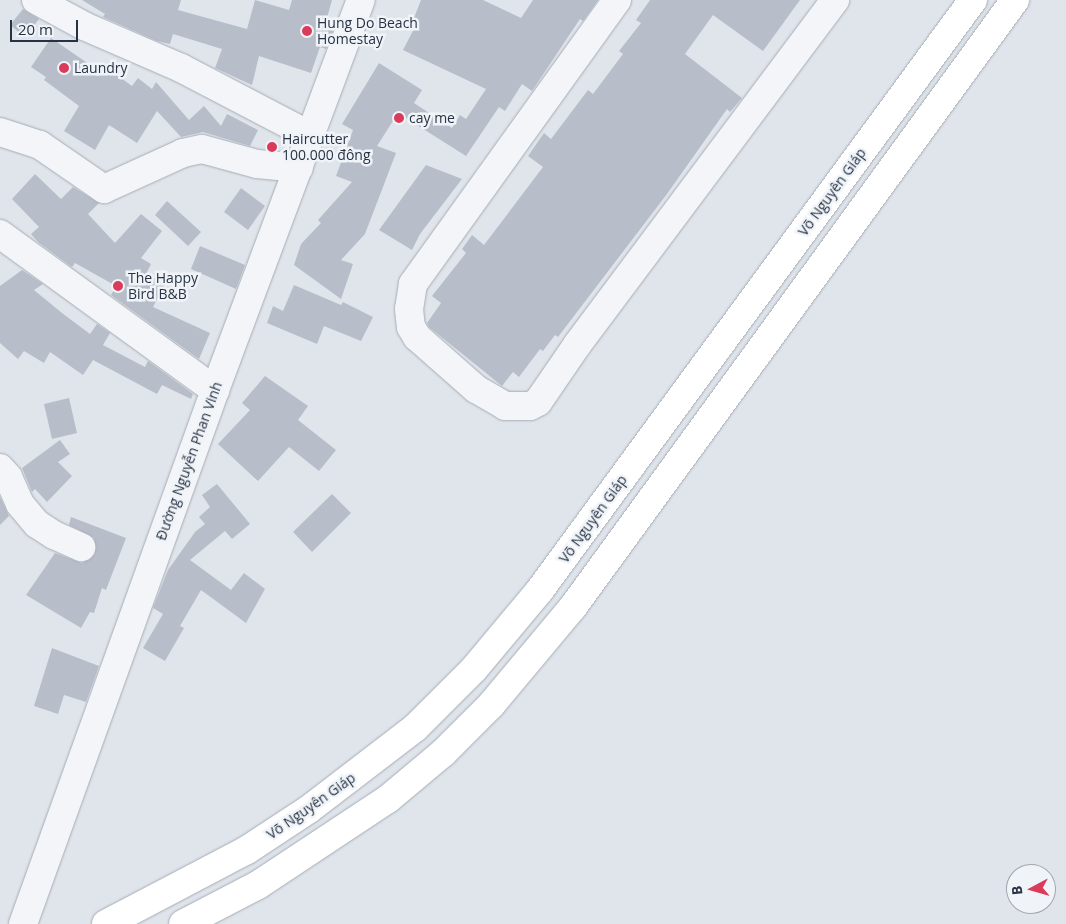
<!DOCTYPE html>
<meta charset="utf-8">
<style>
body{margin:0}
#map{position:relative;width:1066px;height:924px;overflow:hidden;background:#e0e5eb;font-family:"Open Sans",sans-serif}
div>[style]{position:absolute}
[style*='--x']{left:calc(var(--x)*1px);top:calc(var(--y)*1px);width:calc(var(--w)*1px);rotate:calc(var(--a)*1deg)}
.building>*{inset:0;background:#b7bec9}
.roads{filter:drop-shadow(0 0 1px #a5acb6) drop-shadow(0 0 1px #a5acb6)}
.minor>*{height:28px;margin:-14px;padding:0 14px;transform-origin:14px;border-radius:14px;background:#f4f5f8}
.major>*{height:28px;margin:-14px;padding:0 14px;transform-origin:14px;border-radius:14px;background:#fff}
.dots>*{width:14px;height:14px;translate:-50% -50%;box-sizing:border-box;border:2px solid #f0f4f8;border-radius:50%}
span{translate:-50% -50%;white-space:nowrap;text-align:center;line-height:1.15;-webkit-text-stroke:5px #f0f4f8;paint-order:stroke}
.poi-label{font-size:14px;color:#273344}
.left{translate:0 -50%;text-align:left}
.street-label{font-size:14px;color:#273344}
.north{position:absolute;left:1006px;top:864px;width:50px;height:50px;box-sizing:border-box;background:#f0f4f8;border:1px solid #a0a7b0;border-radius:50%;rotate:264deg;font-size:14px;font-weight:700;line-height:20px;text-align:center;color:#273344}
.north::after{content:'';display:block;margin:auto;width:18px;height:22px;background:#da3b5a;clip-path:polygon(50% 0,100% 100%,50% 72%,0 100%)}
.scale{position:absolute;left:10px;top:20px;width:68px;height:22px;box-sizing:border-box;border:2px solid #273344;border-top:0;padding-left:6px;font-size:15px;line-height:18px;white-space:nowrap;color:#273344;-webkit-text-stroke:4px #f0f4f8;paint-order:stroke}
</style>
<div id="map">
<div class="building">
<i style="clip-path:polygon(82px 0,181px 0,178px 10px,247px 29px,255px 0,289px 10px,292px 0,332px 0,327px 18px,336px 22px,326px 49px,320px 47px,311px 73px,259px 56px,252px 85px,215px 68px,222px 49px,173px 34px,170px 44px,157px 41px,103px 17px,105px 14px)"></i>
<i style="clip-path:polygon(421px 0,483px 0,521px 18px,533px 0,598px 0,583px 21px,580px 19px,532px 91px,522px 84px,505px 111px,499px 107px,466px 156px,398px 113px,377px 146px,396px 153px,365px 234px,341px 260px,353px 264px,341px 299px,294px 265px,301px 244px,321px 223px,318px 220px,352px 182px,336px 176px,353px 130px,342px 124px,379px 63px,422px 90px,414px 103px,452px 128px,460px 115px,466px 119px,486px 89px,403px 50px,416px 25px,412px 23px)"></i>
<i style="clip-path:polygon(650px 0,800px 0,763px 51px,713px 15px,685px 54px,742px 98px,730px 112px,727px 109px,667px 194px,558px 337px,555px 335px,543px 351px,540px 349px,519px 377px,513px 372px,502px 386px,429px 327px,427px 323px,441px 303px,432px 296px,466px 253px,462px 249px,472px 235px,484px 245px,543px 167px,528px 156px,544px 133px,551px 139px,588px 90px,593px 94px,623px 54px,619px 51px,641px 23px,636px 20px)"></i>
<i style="clip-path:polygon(23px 9px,39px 19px,25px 37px,10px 25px)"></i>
<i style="clip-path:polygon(51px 38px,102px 73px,106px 67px,132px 86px,138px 78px,152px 89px,156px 82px,189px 120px,204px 106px,221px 126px,227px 114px,258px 130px,250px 146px,203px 132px,181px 137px,157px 111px,137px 143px,109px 125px,95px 150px,64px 131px,79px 106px,44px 80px,46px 77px,31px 67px)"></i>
<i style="clip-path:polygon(426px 165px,462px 179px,420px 234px,412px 250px,379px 230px)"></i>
<i style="clip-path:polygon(35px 174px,61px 199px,73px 187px,99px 203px,88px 214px,115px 243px,141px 214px,162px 231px,141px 258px,151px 264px,146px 274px,165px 284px,153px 307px,210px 333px,199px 359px,111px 295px,116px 286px,75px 263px,72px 267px,38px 242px,31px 234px,39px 227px,12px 199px)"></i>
<i style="clip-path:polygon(241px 188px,265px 206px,248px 230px,224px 212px)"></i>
<i style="clip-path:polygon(167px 201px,201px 232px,188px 246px,155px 215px)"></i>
<i style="clip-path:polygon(200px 246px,245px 265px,236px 289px,191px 269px)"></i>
<i style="clip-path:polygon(22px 270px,43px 284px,34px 290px,62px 313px,90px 334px,97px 324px,110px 333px,103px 345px,145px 367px,148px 361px,193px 394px,191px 399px,162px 385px,157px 394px,93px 360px,83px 375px,50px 352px,44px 363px,24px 351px,18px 359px,0 343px,0 286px)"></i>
<i style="clip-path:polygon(294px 285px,341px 305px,343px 302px,373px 317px,361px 341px,324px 326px,317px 344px,267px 323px,273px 306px,283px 311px)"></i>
<i style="clip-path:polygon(265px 376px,308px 406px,298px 420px,336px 450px,319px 471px,289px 447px,258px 481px,218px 444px,250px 410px,242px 403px)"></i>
<i style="clip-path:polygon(69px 398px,77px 433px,52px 439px,44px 404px)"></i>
<i style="clip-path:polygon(60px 440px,70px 454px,58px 462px,72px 476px,47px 502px,35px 489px,32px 492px,22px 468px)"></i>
<i style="clip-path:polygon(217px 484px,250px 524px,232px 539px,225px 531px,190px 560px,231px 590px,244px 573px,265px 589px,246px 623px,201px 590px,180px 626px,184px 628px,165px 661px,143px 648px,163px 614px,153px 608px,168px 570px,195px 532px,205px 524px,199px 517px,210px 507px,202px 495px)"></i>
<i style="clip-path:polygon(332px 494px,351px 513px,312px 552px,293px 532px)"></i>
<i style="clip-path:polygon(0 497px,9px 516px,0 525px)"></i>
<i style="clip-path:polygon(71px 517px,126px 538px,106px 590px,102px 588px,94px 613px,90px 612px,81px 628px,26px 595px,55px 553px,82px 563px,95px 554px,94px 538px,69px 525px)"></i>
<i style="clip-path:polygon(52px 648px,99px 666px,86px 702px,64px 695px,58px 714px,34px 706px)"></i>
</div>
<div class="roads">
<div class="minor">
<i style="--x:36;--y:0;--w:55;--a:28.4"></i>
<i style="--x:84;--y:26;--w:106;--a:23.4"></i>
<i style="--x:181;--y:68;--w:147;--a:27.6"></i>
<i style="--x:617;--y:0;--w:350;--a:125.7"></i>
<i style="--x:413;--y:284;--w:25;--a:99"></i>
<i style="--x:409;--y:309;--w:18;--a:84"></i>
<i style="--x:411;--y:327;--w:12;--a:59"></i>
<i style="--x:417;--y:337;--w:79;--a:41.4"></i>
<i style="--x:476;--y:389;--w:34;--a:30"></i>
<i style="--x:505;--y:406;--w:25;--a:0"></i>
<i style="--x:530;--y:406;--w:9;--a:-27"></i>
<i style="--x:538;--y:402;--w:69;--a:-55.6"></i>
<i style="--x:577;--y:345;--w:431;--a:-53.2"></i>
<i style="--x:0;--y:132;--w:42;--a:18"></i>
<i style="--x:40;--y:145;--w:78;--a:34.5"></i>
<i style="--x:104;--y:189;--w:87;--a:-24.5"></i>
<i style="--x:183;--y:153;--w:19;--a:-12"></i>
<i style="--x:202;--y:149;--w:57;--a:15.3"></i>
<i style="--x:257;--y:164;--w:42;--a:5.4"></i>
<i style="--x:0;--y:234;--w:266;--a:36"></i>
<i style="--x:0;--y:468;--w:12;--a:48"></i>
<i style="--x:8;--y:477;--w:30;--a:66"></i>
<i style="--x:20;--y:504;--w:26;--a:50"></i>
<i style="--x:37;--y:524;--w:20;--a:33"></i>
<i style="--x:54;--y:535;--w:30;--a:24"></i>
<i style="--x:23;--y:924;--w:567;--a:-70.22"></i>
<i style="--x:215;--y:390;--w:416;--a:-69.5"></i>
</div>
<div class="major">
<i style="--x:106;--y:924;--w:159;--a:-27.7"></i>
<i style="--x:247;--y:850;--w:73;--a:-33.3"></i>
<i style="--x:308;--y:810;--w:135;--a:-37.5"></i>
<i style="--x:415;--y:728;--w:83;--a:-45"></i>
<i style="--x:474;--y:669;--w:103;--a:-50.1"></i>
<i style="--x:540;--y:590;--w:732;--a:-53.73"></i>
<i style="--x:183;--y:924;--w:85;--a:-27.5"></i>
<i style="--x:258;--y:885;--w:156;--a:-33.5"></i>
<i style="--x:388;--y:799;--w:72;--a:-39.9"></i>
<i style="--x:443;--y:753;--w:68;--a:-45"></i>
<i style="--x:491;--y:705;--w:128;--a:-50.1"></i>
<i style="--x:573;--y:607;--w:751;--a:-53.94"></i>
</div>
</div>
<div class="dots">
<i style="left:307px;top:31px;background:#da3b5a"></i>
<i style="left:64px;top:68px;background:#da3b5a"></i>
<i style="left:399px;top:118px;background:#da3b5a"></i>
<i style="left:272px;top:147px;background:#da3b5a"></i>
<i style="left:118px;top:286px;background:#da3b5a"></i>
</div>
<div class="poi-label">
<span class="left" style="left:317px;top:31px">Hung Do Beach<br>Homestay</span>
<span class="left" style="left:74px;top:68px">Laundry</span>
<span class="left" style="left:409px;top:118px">cay me</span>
<span class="left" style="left:282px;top:147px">Haircutter<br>100.000 đông</span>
<span class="left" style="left:128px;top:286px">The Happy<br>Bird B&amp;B</span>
</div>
<div class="street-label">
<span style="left:832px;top:192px;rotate:-54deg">Võ Nguyên Giáp</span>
<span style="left:189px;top:461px;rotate:-70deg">Đường Nguyễn Phan Vinh</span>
<span style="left:593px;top:519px;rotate:-54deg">Võ Nguyên Giáp</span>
<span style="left:311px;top:806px;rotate:-35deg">Võ Nguyên Giáp</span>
</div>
<div class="north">B</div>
<div class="scale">20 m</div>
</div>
